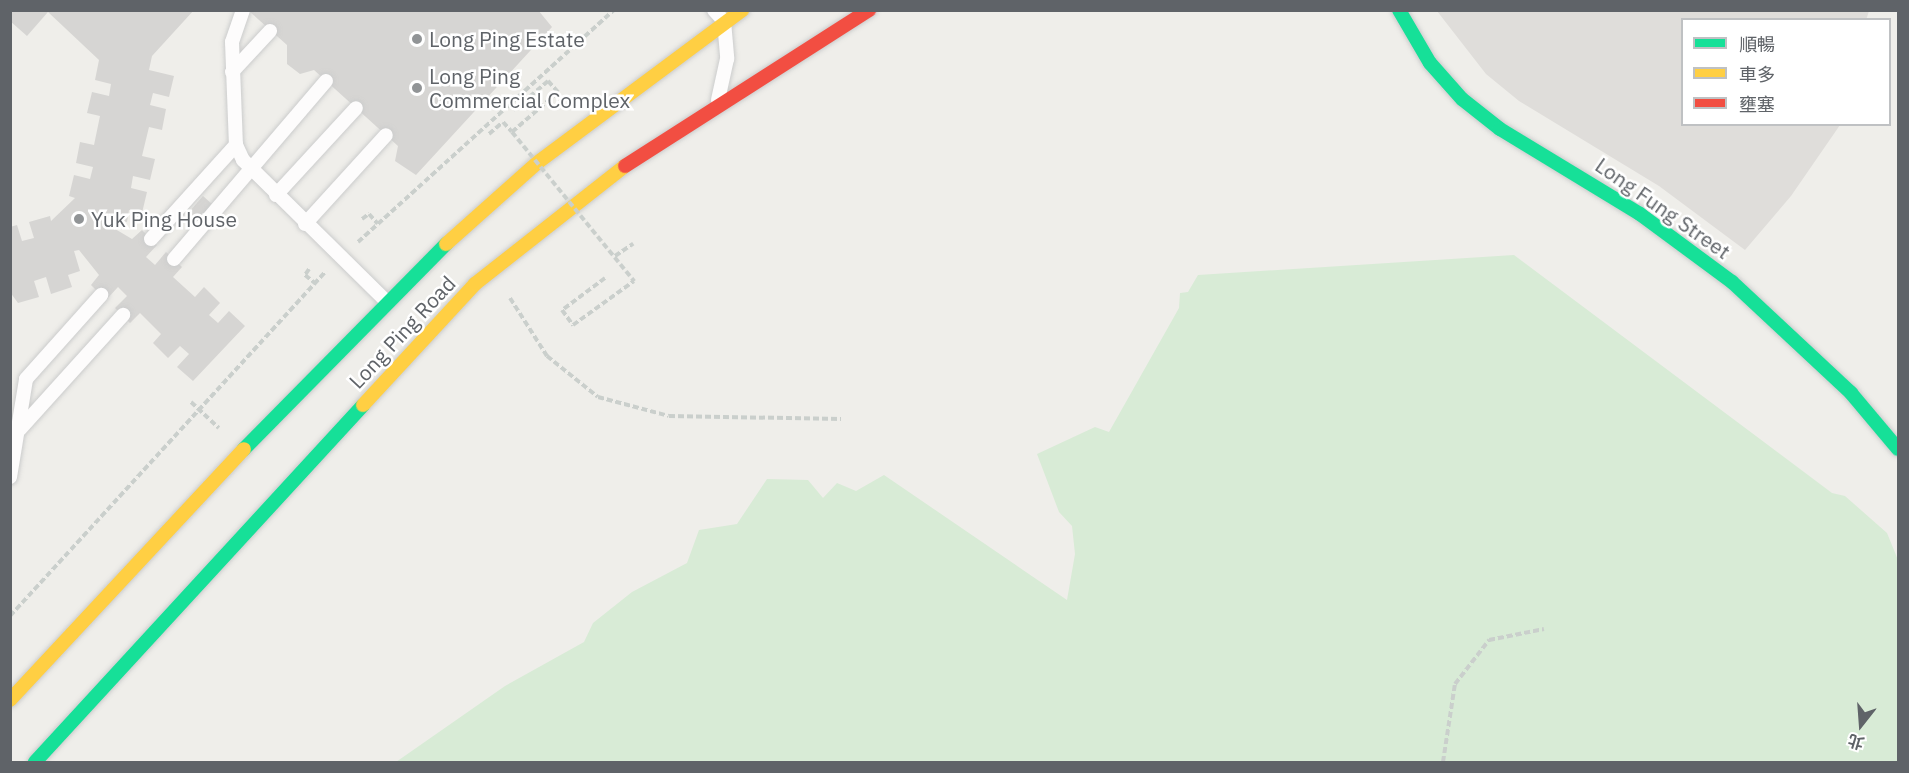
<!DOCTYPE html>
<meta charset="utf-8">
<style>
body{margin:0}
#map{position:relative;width:1909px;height:773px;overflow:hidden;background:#efeeea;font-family:"IBM Plex Sans","Noto Sans TC",sans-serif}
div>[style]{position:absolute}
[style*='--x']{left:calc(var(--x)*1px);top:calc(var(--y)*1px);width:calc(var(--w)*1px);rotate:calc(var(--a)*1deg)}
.industrial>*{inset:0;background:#dfddda}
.green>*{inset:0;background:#d8ebd6}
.building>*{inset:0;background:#d6d5d3}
.path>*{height:4px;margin-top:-2px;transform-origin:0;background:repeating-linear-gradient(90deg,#cacfcc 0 6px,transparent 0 9px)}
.roads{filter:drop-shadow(0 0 2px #cbcccc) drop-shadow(0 0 2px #cbcccc)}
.lane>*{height:14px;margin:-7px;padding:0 7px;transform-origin:7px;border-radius:7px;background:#fdfcfc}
.fast>*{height:14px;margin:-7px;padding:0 7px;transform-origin:7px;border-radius:7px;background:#16e098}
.slow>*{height:14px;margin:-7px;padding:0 7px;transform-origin:7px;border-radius:7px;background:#ffcf43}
.jam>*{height:14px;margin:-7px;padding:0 7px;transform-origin:7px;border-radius:7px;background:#f24e42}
.path-bridge>*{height:4px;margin-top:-2px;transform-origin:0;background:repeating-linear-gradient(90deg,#cacfcc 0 6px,transparent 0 9px)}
.dots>*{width:16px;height:16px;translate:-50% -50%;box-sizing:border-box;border:3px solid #fff;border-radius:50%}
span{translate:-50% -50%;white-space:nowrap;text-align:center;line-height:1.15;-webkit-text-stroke:5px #fff;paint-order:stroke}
.poi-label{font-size:21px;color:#5f6368}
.left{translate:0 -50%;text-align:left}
.street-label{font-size:21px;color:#5f6368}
.frame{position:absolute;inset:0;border:12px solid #5f6368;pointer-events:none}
.legend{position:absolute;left:1681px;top:18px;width:210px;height:108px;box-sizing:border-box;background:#fff;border:2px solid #bfc1c3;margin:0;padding:8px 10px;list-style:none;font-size:18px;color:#5f6368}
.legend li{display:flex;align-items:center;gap:12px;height:30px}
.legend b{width:30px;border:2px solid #bfc1c3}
.north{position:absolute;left:1831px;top:695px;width:60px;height:60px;-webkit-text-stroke:4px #fff;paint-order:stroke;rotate:197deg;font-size:16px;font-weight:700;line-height:24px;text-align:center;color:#5f6368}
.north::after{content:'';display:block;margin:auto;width:21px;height:27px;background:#5f6368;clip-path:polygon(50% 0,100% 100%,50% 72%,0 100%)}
</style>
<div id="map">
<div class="industrial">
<i style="clip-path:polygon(1437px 11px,1869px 11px,1866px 20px,1682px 20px,1682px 124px,1840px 125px,1791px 196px,1745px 250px,1659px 186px,1519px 101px,1486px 74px)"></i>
</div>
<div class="green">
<i style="clip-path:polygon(1514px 255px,1832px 493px,1845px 496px,1887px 533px,1898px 560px,1898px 762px,396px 762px,505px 686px,584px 642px,593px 623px,632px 592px,687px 563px,699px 530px,737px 524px,767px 479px,808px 480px,823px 498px,837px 483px,856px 491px,884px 475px,1067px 600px,1075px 554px,1072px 526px,1059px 512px,1037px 454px,1095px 427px,1109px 432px,1179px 308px,1180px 293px,1188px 292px,1198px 275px)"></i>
</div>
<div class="building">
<i style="clip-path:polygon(10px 10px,194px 10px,152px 56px,149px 70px,174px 76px,169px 97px,153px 93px,150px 105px,166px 109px,162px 130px,149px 127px,142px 156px,155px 159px,150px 180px,133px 176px,131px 188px,147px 192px,142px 213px,129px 210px,127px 222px,106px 217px,105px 223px,132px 239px,142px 230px,157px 245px,146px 257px,155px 265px,166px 252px,182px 267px,173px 277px,195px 297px,204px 287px,220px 303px,209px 315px,218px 323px,229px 311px,245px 326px,193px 381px,177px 367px,189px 354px,180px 346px,168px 358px,153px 343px,161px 334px,140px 313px,130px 323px,115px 308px,127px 296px,118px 287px,106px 300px,91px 285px,99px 275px,79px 250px,74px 251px,80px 271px,68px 275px,72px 287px,51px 294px,46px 277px,34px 281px,39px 297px,18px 303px,10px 292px,10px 227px,17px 225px,22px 241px,34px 238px,29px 222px,50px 216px,51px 221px,75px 198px,69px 196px,74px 175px,90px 179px,93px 167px,76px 163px,80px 142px,94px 145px,100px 116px,87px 113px,92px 92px,109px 96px,111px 84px,95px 80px,99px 60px,48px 12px,27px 36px,10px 21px)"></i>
<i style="clip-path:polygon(248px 10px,538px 10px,552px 27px,416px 175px,395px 161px,398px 146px,314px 70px,300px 74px,287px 64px,287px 45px)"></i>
<i style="clip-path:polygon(203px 196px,212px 204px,191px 228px,182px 220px)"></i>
</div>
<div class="path">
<i style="--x:489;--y:134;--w:18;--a:-41"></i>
<i style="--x:503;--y:122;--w:13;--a:48"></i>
<i style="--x:512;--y:132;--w:61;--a:-41"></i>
<i style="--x:558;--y:92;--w:15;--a:-132"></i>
<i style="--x:548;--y:81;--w:45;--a:139.5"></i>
<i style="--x:362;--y:219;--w:9;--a:-36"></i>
<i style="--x:369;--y:214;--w:13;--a:48"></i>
<i style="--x:358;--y:242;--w:345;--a:-42.2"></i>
<i style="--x:615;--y:256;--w:22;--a:-34"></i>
<i style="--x:309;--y:269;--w:7;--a:124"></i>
<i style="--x:305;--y:275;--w:13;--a:39"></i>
<i style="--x:605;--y:278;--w:54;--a:143.3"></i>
<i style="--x:562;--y:310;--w:19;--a:54"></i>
<i style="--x:573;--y:325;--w:75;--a:-35.8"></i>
<i style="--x:510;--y:298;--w:69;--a:57.5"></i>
<i style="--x:547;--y:356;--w:65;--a:38.8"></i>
<i style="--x:598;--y:397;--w:73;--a:15"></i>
<i style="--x:669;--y:416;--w:172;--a:1"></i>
<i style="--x:191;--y:402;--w:38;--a:43"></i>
<i style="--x:10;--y:616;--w:468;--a:-47.5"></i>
<i style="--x:1443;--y:762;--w:79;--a:-81.3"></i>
<i style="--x:1455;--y:684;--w:56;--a:-52.3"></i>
<i style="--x:1489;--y:640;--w:56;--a:-11.3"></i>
</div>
<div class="roads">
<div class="lane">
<i style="--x:243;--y:10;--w:34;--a:109"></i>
<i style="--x:232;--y:42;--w:103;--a:87.8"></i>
<i style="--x:236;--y:145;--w:17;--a:65"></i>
<i style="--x:243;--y:160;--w:201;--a:44.6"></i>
<i style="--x:714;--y:10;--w:15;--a:48"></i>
<i style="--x:724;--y:21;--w:38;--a:85"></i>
<i style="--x:727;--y:59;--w:42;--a:102.4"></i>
<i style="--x:232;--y:72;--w:56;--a:-47.2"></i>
<i style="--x:276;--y:195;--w:118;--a:-47.4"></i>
<i style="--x:305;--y:224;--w:120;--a:-47.7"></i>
<i style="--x:151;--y:239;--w:127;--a:-47.9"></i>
<i style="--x:174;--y:259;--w:234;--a:-49.5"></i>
<i style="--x:20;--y:429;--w:154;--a:-47.9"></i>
<i style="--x:10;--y:477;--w:99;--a:-80.7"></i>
<i style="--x:26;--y:379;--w:113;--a:-48.2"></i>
</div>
<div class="fast">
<i style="--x:1399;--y:10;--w:61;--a:59.7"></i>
<i style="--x:1430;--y:63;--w:48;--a:48.4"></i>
<i style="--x:1462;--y:99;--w:48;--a:38.3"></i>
<i style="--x:1500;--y:129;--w:164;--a:31.3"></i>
<i style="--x:1640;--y:214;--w:114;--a:36.5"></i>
<i style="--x:1732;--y:282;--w:163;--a:43"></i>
<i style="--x:1851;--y:393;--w:73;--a:50"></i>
<i style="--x:244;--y:449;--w:288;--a:-45.4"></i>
<i style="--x:35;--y:762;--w:485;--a:-47.4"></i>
</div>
<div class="slow">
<i style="--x:446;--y:244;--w:122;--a:-41.7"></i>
<i style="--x:537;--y:163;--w:256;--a:-36.7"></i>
<i style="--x:363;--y:405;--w:165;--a:-47.2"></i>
<i style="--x:475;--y:284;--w:191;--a:-38.2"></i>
<i style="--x:10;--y:700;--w:343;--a:-47"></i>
</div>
<div class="jam">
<i style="--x:625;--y:166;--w:290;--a:-32.6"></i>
</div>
</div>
<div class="path-bridge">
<i style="--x:512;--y:132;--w:193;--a:50.7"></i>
</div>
<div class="dots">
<i style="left:417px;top:39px;background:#919496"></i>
<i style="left:417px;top:88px;background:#919496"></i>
<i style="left:79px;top:219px;background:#919496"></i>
</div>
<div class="poi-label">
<span class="left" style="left:429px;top:39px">Long Ping Estate</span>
<span class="left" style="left:429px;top:88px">Long Ping<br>Commercial Complex</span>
<span class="left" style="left:91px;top:219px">Yuk Ping House</span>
</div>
<div class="street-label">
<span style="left:1663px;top:208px;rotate:35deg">Long Fung Street</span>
<span style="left:402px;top:332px;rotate:-47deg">Long Ping Road</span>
</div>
<div class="frame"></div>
<ul class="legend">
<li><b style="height:8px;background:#16e098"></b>順暢</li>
<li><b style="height:8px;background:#ffcf43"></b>車多</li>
<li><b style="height:8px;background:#f24e42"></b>壅塞</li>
</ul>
<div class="north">北</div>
</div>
